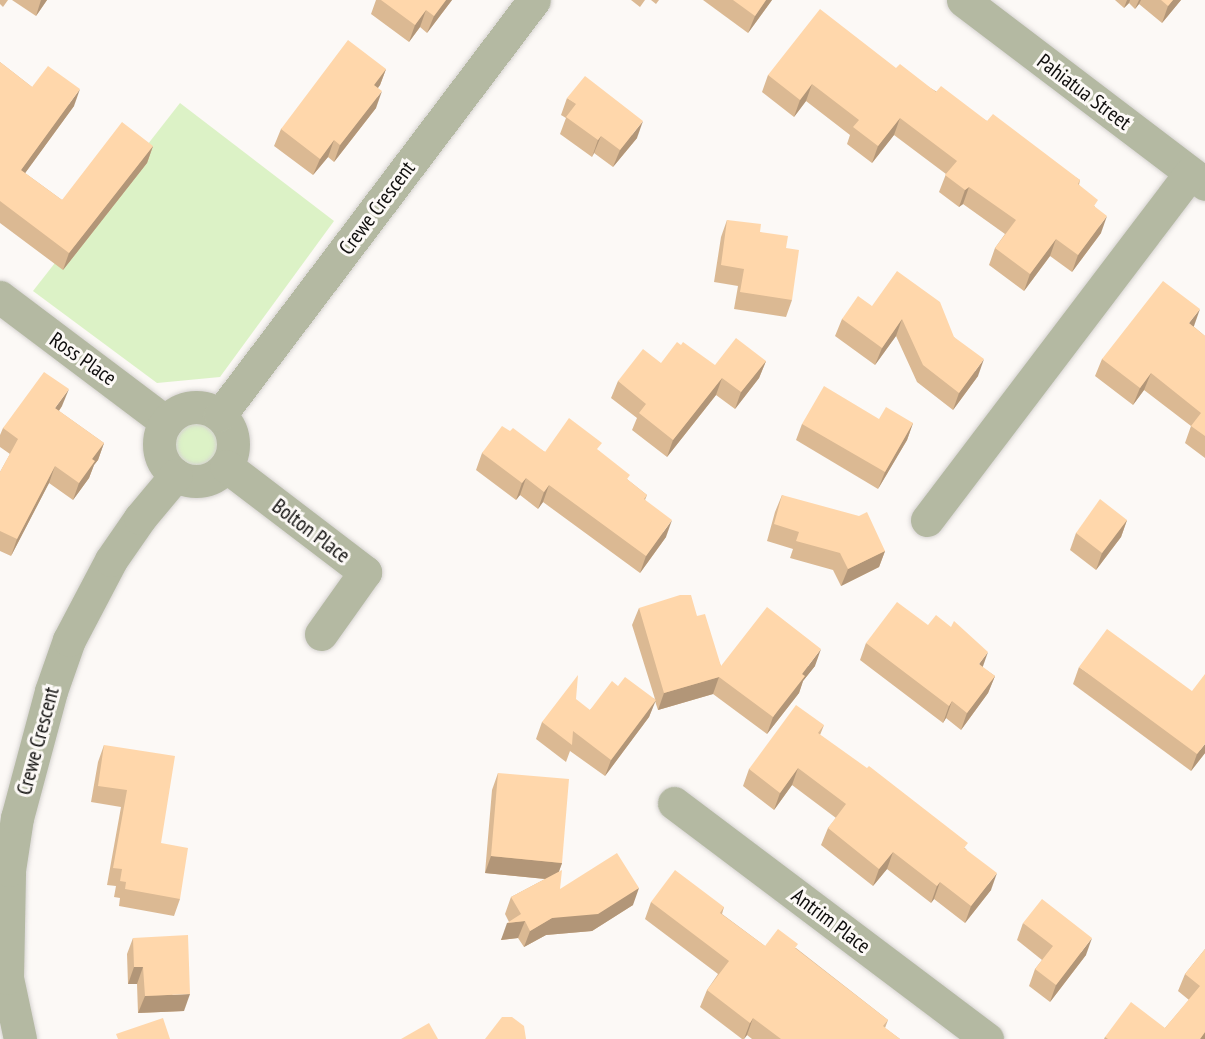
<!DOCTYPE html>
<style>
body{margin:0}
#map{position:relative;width:1205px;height:1039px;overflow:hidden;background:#fcf9f6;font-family:"PT Sans Narrow",sans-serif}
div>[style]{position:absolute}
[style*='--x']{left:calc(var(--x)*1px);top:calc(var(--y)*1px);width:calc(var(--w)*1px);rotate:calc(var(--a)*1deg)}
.green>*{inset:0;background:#dcf2c6}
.round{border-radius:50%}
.roads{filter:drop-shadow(0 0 2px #d6d3d1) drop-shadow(0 0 2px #d6d3d1)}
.minor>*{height:33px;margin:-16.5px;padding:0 16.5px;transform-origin:16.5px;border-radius:16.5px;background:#b4b9a2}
.minor>.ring{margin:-16.5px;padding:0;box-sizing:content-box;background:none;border:33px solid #b4b9a2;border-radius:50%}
.wall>*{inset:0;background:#dbb993}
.shaded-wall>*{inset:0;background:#b29678}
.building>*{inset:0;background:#ffd7ab}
span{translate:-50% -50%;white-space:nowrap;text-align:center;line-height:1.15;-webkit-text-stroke:6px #fcf9f6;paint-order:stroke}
.street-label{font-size:21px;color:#0f0e0d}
</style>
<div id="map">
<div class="green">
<i style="clip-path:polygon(180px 103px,334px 221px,220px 377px,157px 383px,33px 291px)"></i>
<i class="round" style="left:173px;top:419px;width:48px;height:48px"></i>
</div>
<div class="roads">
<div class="minor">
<i style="--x:963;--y:0;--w:304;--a:37.2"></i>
<i style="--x:0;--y:297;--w:208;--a:37"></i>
<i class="ring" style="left:159px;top:407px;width:41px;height:41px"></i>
<i style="--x:220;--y:415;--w:520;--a:-52.89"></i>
<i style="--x:226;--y:466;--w:175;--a:37.3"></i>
<i style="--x:365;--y:572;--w:76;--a:125.4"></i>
<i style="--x:927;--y:520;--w:435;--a:-52.8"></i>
<i style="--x:674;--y:803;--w:392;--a:37"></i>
<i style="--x:20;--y:1039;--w:62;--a:-102"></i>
<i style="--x:7;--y:978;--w:108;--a:-88.9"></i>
<i style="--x:9;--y:870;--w:53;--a:-81.3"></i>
<i style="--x:17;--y:818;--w:131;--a:-75"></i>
<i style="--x:51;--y:691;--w:54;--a:-70.6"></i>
<i style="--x:69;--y:640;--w:90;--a:-62.3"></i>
<i style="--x:111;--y:560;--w:51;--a:-55.4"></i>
<i style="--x:140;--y:518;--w:56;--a:-50.1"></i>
</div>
</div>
<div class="wall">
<i style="clip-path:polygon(0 0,8px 0,3px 7px,0 4px)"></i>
<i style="clip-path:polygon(12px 0,47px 0,36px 16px)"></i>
<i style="clip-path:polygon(376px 0,452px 0,427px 33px,420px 27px,409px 42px,371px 14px)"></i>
<i style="clip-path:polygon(631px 0,645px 0,640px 7px)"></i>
<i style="clip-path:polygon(651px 0,659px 0,656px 4px)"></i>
<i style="clip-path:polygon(703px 0,772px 0,748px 33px)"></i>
<i style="clip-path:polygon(1115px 0,1181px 0,1162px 23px,1139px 4px,1135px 9px,1129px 3px,1124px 8px)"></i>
<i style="clip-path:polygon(0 62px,32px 87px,74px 106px,25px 173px,62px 200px,153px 146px,147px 163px,63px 270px,0 223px)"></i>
<i style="clip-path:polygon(896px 68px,987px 121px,1080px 180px,1079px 185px,1095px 207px,1101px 233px,1072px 272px,1050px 256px,1024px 291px,989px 265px,995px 248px,1005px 234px,963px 204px,959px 207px,939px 192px,946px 174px,894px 135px,872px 163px,847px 144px,850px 135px,806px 101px,794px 117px,762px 92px,768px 75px)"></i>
<i style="clip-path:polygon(386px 69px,380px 85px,378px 88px,376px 108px,334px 162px,328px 157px,313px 175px,274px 146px,281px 129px)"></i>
<i style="clip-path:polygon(567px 98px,637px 138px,613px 167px,594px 153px,592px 157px,560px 134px,566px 118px,561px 115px)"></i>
<i style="clip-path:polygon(727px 220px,760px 232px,786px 248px,792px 300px,786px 317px,734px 309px,738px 286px,714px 282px,721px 237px)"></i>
<i style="clip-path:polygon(872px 306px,954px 337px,978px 376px,953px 410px,917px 382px,896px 336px,875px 365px,835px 336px,842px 319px)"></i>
<i style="clip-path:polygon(1193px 326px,1205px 336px,1205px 458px,1185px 443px,1191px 426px,1144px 390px,1133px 405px,1095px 376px,1102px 359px)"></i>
<i style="clip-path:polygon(766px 361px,759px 378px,735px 409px,716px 395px,667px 457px,632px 430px,637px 418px,611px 398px,618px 381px,661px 363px,715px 365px)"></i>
<i style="clip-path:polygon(62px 406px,59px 411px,104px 443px,98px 460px,94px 465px,89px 478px,73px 500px,49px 483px,11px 556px,0 551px,0 472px,10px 454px,0 447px,0 435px,3px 428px)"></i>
<i style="clip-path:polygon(879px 419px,913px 423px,907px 440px,878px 489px,796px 440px,802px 424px)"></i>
<i style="clip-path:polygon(510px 431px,545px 452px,599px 451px,628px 480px,647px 495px,645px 500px,666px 537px,640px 573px,543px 502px,538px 509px,520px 495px,516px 500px,476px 470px,482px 453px)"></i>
<i style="clip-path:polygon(782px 495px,885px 551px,879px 567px,841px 586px,833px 570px,790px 558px,793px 549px,767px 541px,775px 512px)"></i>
<i style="clip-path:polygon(1127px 520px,1121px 537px,1096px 570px,1070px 550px,1076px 533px)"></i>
<i style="clip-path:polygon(639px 608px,697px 616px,721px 666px,815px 666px,803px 681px,799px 693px,767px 734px,713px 694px,658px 710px,655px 701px,649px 717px,605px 776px,570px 751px,566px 762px,536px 739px,542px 722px,590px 710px,618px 686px,655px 699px,632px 625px)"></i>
<i style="clip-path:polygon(866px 643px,982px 667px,995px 676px,988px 693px,961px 730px,946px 718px,943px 723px,860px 660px)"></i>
<i style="clip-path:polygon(1079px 667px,1205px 753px,1191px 771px,1073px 684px)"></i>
<i style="clip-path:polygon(824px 725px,820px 735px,966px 849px,991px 890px,965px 923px,934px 899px,931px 903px,887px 869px,873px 886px,821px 845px,828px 828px,836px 818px,792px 785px,774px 810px,743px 786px,749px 769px)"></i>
<i style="clip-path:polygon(104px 745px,161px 843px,180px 899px,174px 916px,119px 906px,120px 898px,114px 897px,116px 886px,107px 885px,121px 807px,91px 802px,98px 762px)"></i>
<i style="clip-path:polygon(498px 773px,562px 863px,559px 871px,560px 889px,633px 905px,592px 931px,546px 935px,524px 947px,518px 938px,501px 940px,509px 922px,505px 914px,511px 897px,545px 879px,485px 873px,492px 790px)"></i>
<i style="clip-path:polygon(651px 902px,724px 907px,722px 914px,765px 946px,796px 948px,888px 1020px,885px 1028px,900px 1039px,752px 1039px,747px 1035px,744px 1039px,742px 1039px,700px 1007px,707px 990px,718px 974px,645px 919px)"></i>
<i style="clip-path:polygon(1023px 923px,1086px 955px,1050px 1002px,1029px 986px,1035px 969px,1042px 960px,1017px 940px)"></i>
<i style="clip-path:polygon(133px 938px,184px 1011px,138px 1013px,137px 984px,128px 984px,127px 954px)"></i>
<i style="clip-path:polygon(1205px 949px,1205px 1039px,1104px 1039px,1105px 1037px,1165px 1028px,1189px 1000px,1178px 991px,1185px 974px)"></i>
</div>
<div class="shaded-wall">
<i style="clip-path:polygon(41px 0,47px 0,36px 16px)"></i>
<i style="clip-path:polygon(446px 0,452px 0,427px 33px,434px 16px)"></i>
<i style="clip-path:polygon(766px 0,772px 0,748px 33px,755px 16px)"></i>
<i style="clip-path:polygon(1127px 0,1130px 0,1129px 3px,1124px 8px)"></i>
<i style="clip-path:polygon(1139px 0,1141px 0,1139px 4px,1135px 9px)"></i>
<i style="clip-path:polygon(1173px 0,1181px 0,1162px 23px,1168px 6px)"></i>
<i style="clip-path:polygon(426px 10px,420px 27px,409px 42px,415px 25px)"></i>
<i style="clip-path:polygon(386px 69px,380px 85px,367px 102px,374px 85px)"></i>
<i style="clip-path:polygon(812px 84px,806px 101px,794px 117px,800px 100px)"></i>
<i style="clip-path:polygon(80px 89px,74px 106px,15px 187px,21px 170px)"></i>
<i style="clip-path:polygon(382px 91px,376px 108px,334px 162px,340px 145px)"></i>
<i style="clip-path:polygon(900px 118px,894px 135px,872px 163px,878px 146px)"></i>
<i style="clip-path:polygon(643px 121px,637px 138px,613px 167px,620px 150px)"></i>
<i style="clip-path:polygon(601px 136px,594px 153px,592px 157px,598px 140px)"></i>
<i style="clip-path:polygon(334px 140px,328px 157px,313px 175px,320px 159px)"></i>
<i style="clip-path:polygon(153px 146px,147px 163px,63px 270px,69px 253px)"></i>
<i style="clip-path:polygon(969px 187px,963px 204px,959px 207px,965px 190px)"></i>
<i style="clip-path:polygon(1107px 216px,1101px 233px,1072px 272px,1078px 255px)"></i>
<i style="clip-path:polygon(1056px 239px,1050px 256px,1024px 291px,1030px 274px)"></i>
<i style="clip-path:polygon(1200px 309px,1194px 326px,1183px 340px,1189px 323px)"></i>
<i style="clip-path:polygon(902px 319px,896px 336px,875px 365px,882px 348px)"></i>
<i style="clip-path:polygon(984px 359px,978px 376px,953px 410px,959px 393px)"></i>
<i style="clip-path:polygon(766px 361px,759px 378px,735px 409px,741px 392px)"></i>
<i style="clip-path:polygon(1151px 373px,1144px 390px,1133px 405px,1140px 388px)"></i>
<i style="clip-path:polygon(722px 378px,716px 395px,667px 457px,673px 440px)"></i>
<i style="clip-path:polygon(69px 389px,62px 406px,49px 425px,55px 408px)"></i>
<i style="clip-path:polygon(913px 423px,907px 440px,878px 489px,885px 472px)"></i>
<i style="clip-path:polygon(104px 443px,98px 460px,94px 465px,89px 478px,73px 500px,79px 483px,92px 459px)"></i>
<i style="clip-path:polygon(55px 466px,49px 483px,11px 556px,17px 539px)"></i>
<i style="clip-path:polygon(526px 478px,520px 495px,516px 500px,522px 483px)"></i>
<i style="clip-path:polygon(549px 485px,543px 502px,538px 509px,544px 492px)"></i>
<i style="clip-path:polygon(672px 520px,666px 537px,640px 573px,646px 556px)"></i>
<i style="clip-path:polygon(1127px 520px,1121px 537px,1096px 570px,1102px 553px)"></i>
<i style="clip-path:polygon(885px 551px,879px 567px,841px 586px,848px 569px)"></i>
<i style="clip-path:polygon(821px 649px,815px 666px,803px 681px,799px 693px,767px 734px,773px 717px,802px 674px)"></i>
<i style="clip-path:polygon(988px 652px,982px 669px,979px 664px)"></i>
<i style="clip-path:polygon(995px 676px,988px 693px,961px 730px,967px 713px)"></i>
<i style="clip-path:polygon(719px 677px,713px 694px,658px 710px,664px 693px)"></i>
<i style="clip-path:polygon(656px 700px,649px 717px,605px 776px,611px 760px)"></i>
<i style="clip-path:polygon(952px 701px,946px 718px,943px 723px,949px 706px)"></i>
<i style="clip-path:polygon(1205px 744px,1205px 753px,1191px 771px,1197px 754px)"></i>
<i style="clip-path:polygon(798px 768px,792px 785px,774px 810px,780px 793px)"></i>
<i style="clip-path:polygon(893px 852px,887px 869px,873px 886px,879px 869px)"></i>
<i style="clip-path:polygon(491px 856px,562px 863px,556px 880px,485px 873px)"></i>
<i style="clip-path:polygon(997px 873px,991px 890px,965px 923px,971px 906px)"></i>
<i style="clip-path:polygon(940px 882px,934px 899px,931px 903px,937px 886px)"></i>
<i style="clip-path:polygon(639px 888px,633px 905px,592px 931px,546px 935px,524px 947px,530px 931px,552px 918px)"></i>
<i style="clip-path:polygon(525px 921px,518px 938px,501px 940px,507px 923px)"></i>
<i style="clip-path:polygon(1092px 938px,1086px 955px,1050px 1002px,1056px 985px)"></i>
<i style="clip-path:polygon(134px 967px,143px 967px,137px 984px,128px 984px)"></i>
<i style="clip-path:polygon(190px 994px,184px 1011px,138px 1013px,145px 996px)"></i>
<i style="clip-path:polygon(753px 1018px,747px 1035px,744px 1039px,750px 1023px)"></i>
<i style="clip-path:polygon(1205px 1032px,1205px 1039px,1200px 1039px)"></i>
</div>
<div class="building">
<i style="clip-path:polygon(381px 0,446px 0,434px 16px,426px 10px,415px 25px)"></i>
<i style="clip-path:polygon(733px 0,766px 0,755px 16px)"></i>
<i style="clip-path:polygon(1161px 0,1173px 0,1168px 6px)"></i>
<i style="clip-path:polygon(820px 9px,896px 68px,900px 64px,936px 92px,941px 86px,987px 121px,993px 114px,1080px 180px,1078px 184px,1098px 200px,1094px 206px,1107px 216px,1078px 255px,1056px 239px,1030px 274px,995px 248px,1016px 220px,969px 187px,965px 190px,945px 175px,957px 161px,900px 118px,878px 146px,853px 127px,859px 120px,812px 84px,800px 100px,768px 75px)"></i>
<i style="clip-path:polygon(348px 40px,386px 69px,374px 85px,382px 91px,340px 145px,334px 140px,320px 159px,281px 129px)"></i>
<i style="clip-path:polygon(0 62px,32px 87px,48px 66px,80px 89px,21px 170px,62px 200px,122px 122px,153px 146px,69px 253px,0 201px)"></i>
<i style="clip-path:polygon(585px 76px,643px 121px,620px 150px,601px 136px,598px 140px,566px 117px,576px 104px,567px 98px)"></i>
<i style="clip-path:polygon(727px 220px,761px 224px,760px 232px,788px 236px,786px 248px,799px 250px,792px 300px,740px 292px,744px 269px,721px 265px)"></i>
<i style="clip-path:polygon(897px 271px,940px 302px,954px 337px,984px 359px,959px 393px,923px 365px,902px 319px,882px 348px,842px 319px,858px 296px,872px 306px)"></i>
<i style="clip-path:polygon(1163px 281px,1200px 309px,1189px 323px,1205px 336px,1205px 436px,1191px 426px,1201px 413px,1151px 373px,1140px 388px,1102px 359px)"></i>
<i style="clip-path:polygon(736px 338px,766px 361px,741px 392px,722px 378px,673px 440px,639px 413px,646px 404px,618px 381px,643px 349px,661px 363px,677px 342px,681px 345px,683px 342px,715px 365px)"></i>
<i style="clip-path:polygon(44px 372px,69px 389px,55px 408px,104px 443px,92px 459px,95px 461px,79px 483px,55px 466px,17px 539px,0 531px,0 472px,18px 439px,3px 428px)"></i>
<i style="clip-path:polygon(824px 386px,879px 419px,886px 407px,913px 423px,885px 472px,802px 424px)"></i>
<i style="clip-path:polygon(569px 418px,602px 443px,597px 449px,630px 475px,627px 479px,647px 495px,644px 499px,672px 520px,646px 556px,549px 485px,544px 492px,526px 478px,522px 483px,482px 453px,502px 426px,510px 431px,513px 428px,545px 452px)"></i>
<i style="clip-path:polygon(782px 495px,859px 516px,867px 512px,885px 551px,848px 569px,840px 553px,796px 541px,799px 532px,774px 524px)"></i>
<i style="clip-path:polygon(1100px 499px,1127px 520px,1102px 553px,1076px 533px)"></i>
<i style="clip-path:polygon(680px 595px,691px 595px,697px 616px,705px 614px,721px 666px,767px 607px,821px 649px,802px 674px,805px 676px,773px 717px,719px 677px,664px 693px,639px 608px)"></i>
<i style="clip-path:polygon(897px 602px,928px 625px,936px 615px,951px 627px,954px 621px,988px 652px,979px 664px,995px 676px,967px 713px,952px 701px,949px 706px,866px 643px)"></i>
<i style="clip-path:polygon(1107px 629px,1192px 691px,1205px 674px,1205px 744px,1197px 754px,1079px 667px)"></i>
<i style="clip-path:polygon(578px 675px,576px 699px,590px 710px,612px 681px,618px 686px,625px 677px,656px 700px,611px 760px,573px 731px,572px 745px,542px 722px)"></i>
<i style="clip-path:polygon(796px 705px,824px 725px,818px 733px,867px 768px,869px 766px,968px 843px,964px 848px,997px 873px,971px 906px,940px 882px,937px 886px,893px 852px,879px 869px,828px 828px,846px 804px,798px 768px,780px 793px,749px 769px)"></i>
<i style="clip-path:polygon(104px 745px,175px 756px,161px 843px,188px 848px,180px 899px,125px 889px,126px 882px,120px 881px,122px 869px,113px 868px,127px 790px,98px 786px)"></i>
<i style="clip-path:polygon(498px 773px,569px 779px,562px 863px,491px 856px)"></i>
<i style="clip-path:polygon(617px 853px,639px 888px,598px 914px,552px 918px,530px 931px,525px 921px,507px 923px,521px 914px,511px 897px,562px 870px,560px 889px)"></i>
<i style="clip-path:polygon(675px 870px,724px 907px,720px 913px,765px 946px,778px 929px,798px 944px,795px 948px,888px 1020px,883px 1026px,900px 1039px,781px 1039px,753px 1018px,750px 1023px,707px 990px,729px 961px,651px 902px)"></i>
<i style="clip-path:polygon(1042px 899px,1092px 938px,1056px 985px,1035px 969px,1053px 946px,1023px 923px)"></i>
<i style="clip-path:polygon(188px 935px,190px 994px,145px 996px,143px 967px,134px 967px,133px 938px)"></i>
<i style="clip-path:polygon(1205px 949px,1205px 1032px,1200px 1039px,1108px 1039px,1105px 1037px,1131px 1002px,1165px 1028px,1200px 986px,1185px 974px)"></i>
<i style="clip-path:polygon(502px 1017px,512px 1017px,524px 1026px,526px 1039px,485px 1039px)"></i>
<i style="clip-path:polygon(163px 1018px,170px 1039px,118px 1039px,116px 1034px)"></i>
<i style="clip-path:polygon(429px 1023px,438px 1039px,401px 1039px)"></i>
</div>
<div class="street-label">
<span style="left:1084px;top:92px;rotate:37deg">Pahiatua Street</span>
<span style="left:377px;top:208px;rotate:-53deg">Crewe Crescent</span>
<span style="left:83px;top:359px;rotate:35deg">Ross Place</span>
<span style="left:311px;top:531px;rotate:37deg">Bolton Place</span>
<span style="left:38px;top:741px;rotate:-75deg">Crewe Crescent</span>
<span style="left:831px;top:921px;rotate:37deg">Antrim Place</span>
</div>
</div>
